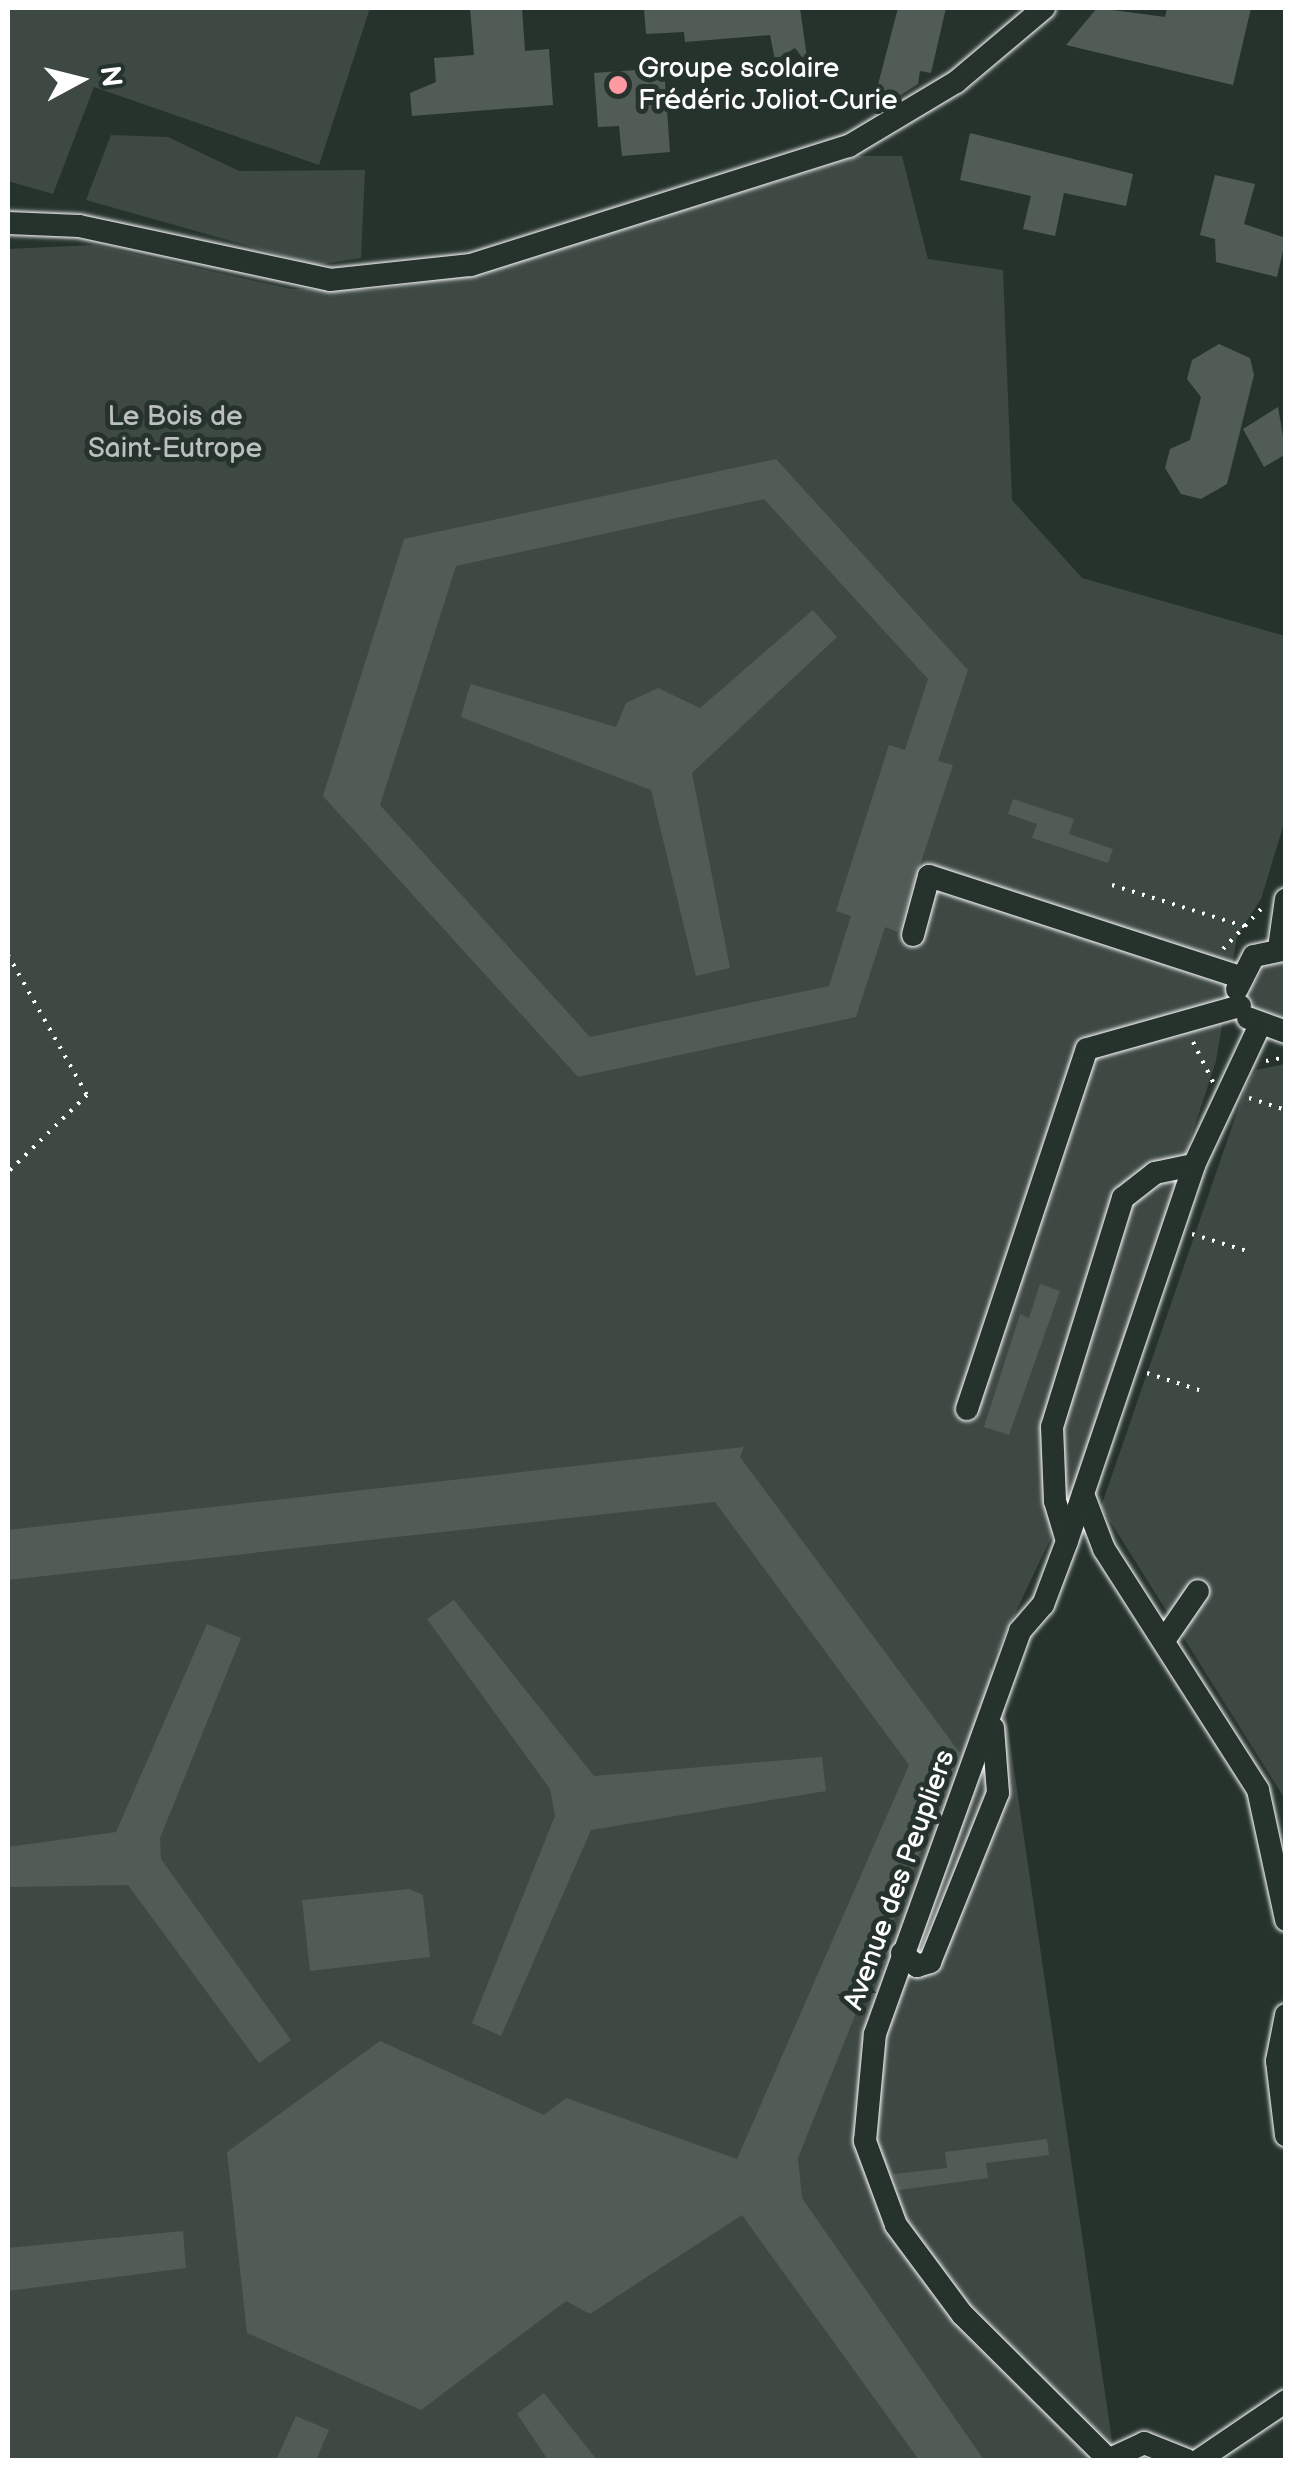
<!DOCTYPE html>
<meta charset="utf-8">
<style>
body{margin:0}
#map{position:relative;width:1293px;height:2468px;overflow:hidden;background:#26332d;font-family:"Balsamiq Sans",sans-serif}
div>[style]{position:absolute}
[style*='--x']{left:calc(var(--x)*1px);top:calc(var(--y)*1px);width:calc(var(--w)*1px);rotate:calc(var(--a)*1deg)}
.green>*{inset:0;background:#3e4944}
.building>*{inset:0;background:#515c57}
.path>*{height:4px;margin-top:-2px;transform-origin:0;background:repeating-linear-gradient(90deg,#fff 0 2.5px,transparent 0 10.5px)}
.roads{filter:drop-shadow(0 0 2px #fff) drop-shadow(0 0 2px #fff)}
.minor>*{height:22px;margin:-11px;padding:0 11px;transform-origin:11px;border-radius:11px;background:#26332d}
.dots>*{width:28px;height:28px;translate:-50% -50%;box-sizing:border-box;border:5px solid #26332d;border-radius:50%}
span{translate:-50% -50%;white-space:nowrap;text-align:center;line-height:1.15;-webkit-text-stroke:10px #26332d;paint-order:stroke}
.poi-label{font-size:28px;color:#fff}
.left{translate:0 -50%;text-align:left}
.park-label{font-size:28px;color:#bbbfbe}
.street-label{font-size:28px;color:#fff}
.frame{position:absolute;inset:0;border:10px solid #fff;pointer-events:none}
.north{position:absolute;left:30px;top:30px;width:100px;height:100px;-webkit-text-stroke:8px #26332d;paint-order:stroke;rotate:83deg;font-size:28px;font-weight:700;line-height:40px;text-align:center;color:#fff}
.north::after{content:'';display:block;margin:auto;width:35px;height:45px;background:#fff;clip-path:polygon(50% 0,100% 100%,50% 72%,0 100%)}
</style>
<div id="map">
<div class="green">
<i style="clip-path:polygon(8px 8px,370px 8px,319px 165px,94px 87px,53px 194px,8px 181px)"></i>
<i style="clip-path:polygon(111px 135px,168px 137px,239px 171px,365px 170px,361px 258px,316px 265px,86px 200px)"></i>
<i style="clip-path:polygon(858px 156px,902px 156px,928px 259px,1003px 270px,1012px 500px,1082px 578px,1285px 636px,1285px 820px,1261px 899px,1237px 936px,1216px 1061px,1079px 1479px,990px 1666px,1003px 1694px,1112px 2441px,1100px 2460px,8px 2460px,8px 249px,94px 245px,291px 289px,372px 290px,479px 273px)"></i>
<i style="clip-path:polygon(1285px 962px,1285px 1022px,1256px 1010px,1250px 990px,1266px 965px)"></i>
<i style="clip-path:polygon(1285px 1064px,1285px 1799px,1101px 1507px,1246px 1086px,1256px 1070px)"></i>
</div>
<div class="building">
<i style="clip-path:polygon(470px 8px,522px 8px,525px 51px,549px 49px,553px 105px,412px 116px,410px 93px,436px 82px,434px 58px,474px 55px)"></i>
<i style="clip-path:polygon(644px 8px,800px 8px,808px 65px,795px 48px,775px 60px,770px 35px,685px 42px,684px 32px,646px 34px)"></i>
<i style="clip-path:polygon(898px 8px,946px 8px,931px 73px,920px 71px,918px 84px,887px 104px,874px 100px)"></i>
<i style="clip-path:polygon(1097px 8px,1165px 17px,1167px 8px,1251px 8px,1233px 85px,1066px 45px)"></i>
<i style="clip-path:polygon(664px 68px,670px 152px,622px 156px,619px 126px,598px 127px,594px 73px)"></i>
<i style="clip-path:polygon(970px 133px,1133px 174px,1126px 206px,1064px 193px,1055px 236px,1023px 229px,1031px 196px,960px 180px)"></i>
<i style="clip-path:polygon(1215px 175px,1255px 184px,1244px 224px,1286px 238px,1277px 277px,1216px 262px,1215px 239px,1200px 235px)"></i>
<i style="clip-path:polygon(1219px 344px,1250px 358px,1254px 375px,1227px 484px,1201px 499px,1181px 494px,1165px 468px,1170px 449px,1190px 440px,1201px 397px,1187px 379px,1192px 360px)"></i>
<i style="clip-path:polygon(1278px 407px,1286px 454px,1264px 467px,1243px 429px)"></i>
<i style="clip-path:polygon(evenodd,776px 459px,968px 670px,938px 761px,953px 765px,898px 932px,885px 927px,856px 1017px,578px 1077px,323px 796px,404px 539px,776px 459px,764px 499px,928px 679px,905px 750px,889px 745px,836px 911px,851px 916px,829px 986px,590px 1037px,380px 805px,456px 566px,764px 499px)"></i>
<i style="clip-path:polygon(813px 610px,837px 637px,692px 773px,730px 968px,696px 976px,651px 790px,461px 717px,467px 695px,471px 684px,616px 727px,626px 703px,658px 688px,700px 708px)"></i>
<i style="clip-path:polygon(1013px 799px,1074px 819px,1069px 834px,1113px 849px,1108px 863px,1032px 838px,1037px 824px,1008px 814px)"></i>
<i style="clip-path:polygon(1040px 1284px,1060px 1291px,1009px 1435px,984px 1427px,1020px 1314px,1029px 1318px)"></i>
<i style="clip-path:polygon(744px 1447px,740px 1457px,960px 1753px,798px 2158px,802px 2198px,984px 2460px,919px 2460px,742px 2215px,590px 2314px,566px 2301px,421px 2410px,247px 2333px,227px 2152px,380px 2041px,544px 2115px,566px 2098px,737px 2159px,909px 1765px,715px 1502px,8px 1580px,8px 1530px)"></i>
<i style="clip-path:polygon(454px 1600px,594px 1776px,822px 1757px,826px 1791px,591px 1830px,501px 2036px,472px 2023px,555px 1816px,550px 1789px,427px 1619px)"></i>
<i style="clip-path:polygon(207px 1624px,241px 1638px,160px 1838px,161px 1859px,291px 2040px,259px 2063px,128px 1885px,8px 1887px,8px 1847px,116px 1832px)"></i>
<i style="clip-path:polygon(409px 1889px,423px 1895px,430px 1957px,310px 1971px,302px 1900px)"></i>
<i style="clip-path:polygon(1047px 2139px,1049px 2155px,986px 2163px,988px 2178px,899px 2190px,893px 2174px,947px 2168px,945px 2152px)"></i>
<i style="clip-path:polygon(183px 2231px,186px 2268px,8px 2291px,8px 2248px)"></i>
<i style="clip-path:polygon(544px 2393px,597px 2460px,548px 2460px,517px 2414px)"></i>
<i style="clip-path:polygon(296px 2416px,329px 2430px,316px 2460px,276px 2460px)"></i>
</div>
<div class="path">
<i style="--x:1112;--y:885;--w:145;--a:17.3"></i>
<i style="--x:1223;--y:949;--w:58;--a:-46.4"></i>
<i style="--x:8;--y:955;--w:161;--a:60.6"></i>
<i style="--x:87;--y:1095;--w:110;--a:135.7"></i>
<i style="--x:1193;--y:1042;--w:45;--a:63.4"></i>
<i style="--x:1266;--y:1061;--w:20;--a:-11"></i>
<i style="--x:1249;--y:1098;--w:39;--a:18"></i>
<i style="--x:1192;--y:1234;--w:58;--a:17.2"></i>
<i style="--x:1147;--y:1373;--w:55;--a:18.1"></i>
</div>
<div class="roads">
<div class="minor">
<i style="--x:8;--y:223;--w:71;--a:2.4"></i>
<i style="--x:79;--y:226;--w:257;--a:12.1"></i>
<i style="--x:330;--y:280;--w:142;--a:-6.1"></i>
<i style="--x:471;--y:265;--w:396;--a:-17.5"></i>
<i style="--x:849;--y:146;--w:125;--a:-30.9"></i>
<i style="--x:956;--y:82;--w:115;--a:-40.1"></i>
<i style="--x:913;--y:935;--w:61;--a:-74.8"></i>
<i style="--x:929;--y:876;--w:326;--a:18"></i>
<i style="--x:1279;--y:948;--w:49;--a:-81.9"></i>
<i style="--x:1237;--y:989;--w:37;--a:-63"></i>
<i style="--x:1254;--y:956;--w:33;--a:-12"></i>
<i style="--x:1248;--y:1018;--w:40;--a:20.2"></i>
<i style="--x:967;--y:1409;--w:379;--a:-71.6"></i>
<i style="--x:1087;--y:1049;--w:159;--a:-15.7"></i>
<i style="--x:1083;--y:1494;--w:59;--a:69.1"></i>
<i style="--x:1104;--y:1549;--w:286;--a:57.4"></i>
<i style="--x:1258;--y:1790;--w:133;--a:77.8"></i>
<i style="--x:1067;--y:1541;--w:42;--a:-106.7"></i>
<i style="--x:1055;--y:1501;--w:74;--a:-92.3"></i>
<i style="--x:1052;--y:1427;--w:240;--a:-72.8"></i>
<i style="--x:1123;--y:1198;--w:41;--a:-38"></i>
<i style="--x:1155;--y:1173;--w:40;--a:-12"></i>
<i style="--x:1165;--y:1639;--w:58;--a:-55.5"></i>
<i style="--x:902;--y:1953;--w:20;--a:41"></i>
<i style="--x:917;--y:1966;--w:14;--a:-17"></i>
<i style="--x:930;--y:1962;--w:182;--a:-68.1"></i>
<i style="--x:998;--y:1793;--w:65;--a:-94.4"></i>
<i style="--x:1286;--y:2015;--w:47;--a:101.1"></i>
<i style="--x:1277;--y:2061;--w:75;--a:83.1"></i>
<i style="--x:1108;--y:2460;--w:40;--a:-25"></i>
<i style="--x:1144;--y:2443;--w:46;--a:21.6"></i>
<i style="--x:1109;--y:2460;--w:207;--a:-135.2"></i>
<i style="--x:962;--y:2314;--w:111;--a:-126.6"></i>
<i style="--x:896;--y:2225;--w:90;--a:-110.3"></i>
<i style="--x:865;--y:2141;--w:107;--a:-84.7"></i>
<i style="--x:875;--y:2034;--w:428;--a:-70.2"></i>
<i style="--x:1020;--y:1631;--w:35;--a:-49"></i>
<i style="--x:1043;--y:1605;--w:68;--a:-69.4"></i>
<i style="--x:1067;--y:1541;--w:397;--a:-71.3"></i>
<i style="--x:1194;--y:1165;--w:153;--a:-64.8"></i>
<i style="--x:1199;--y:2460;--w:105;--a:-34.1"></i>
</div>
</div>
<div class="dots">
<i style="left:618px;top:85px;background:#ff9aa2"></i>
</div>
<div class="poi-label">
<span class="left" style="left:638px;top:85px">Groupe scolaire<br>Frédéric Joliot-Curie</span>
</div>
<div class="park-label">
<span style="left:175px;top:433px">Le Bois de<br>Saint-Eutrope</span>
</div>
<div class="street-label">
<span style="left:900px;top:1880px;rotate:-70deg">Avenue des Peupliers</span>
</div>
<div class="frame"></div>
<div class="north">N</div>
</div>
